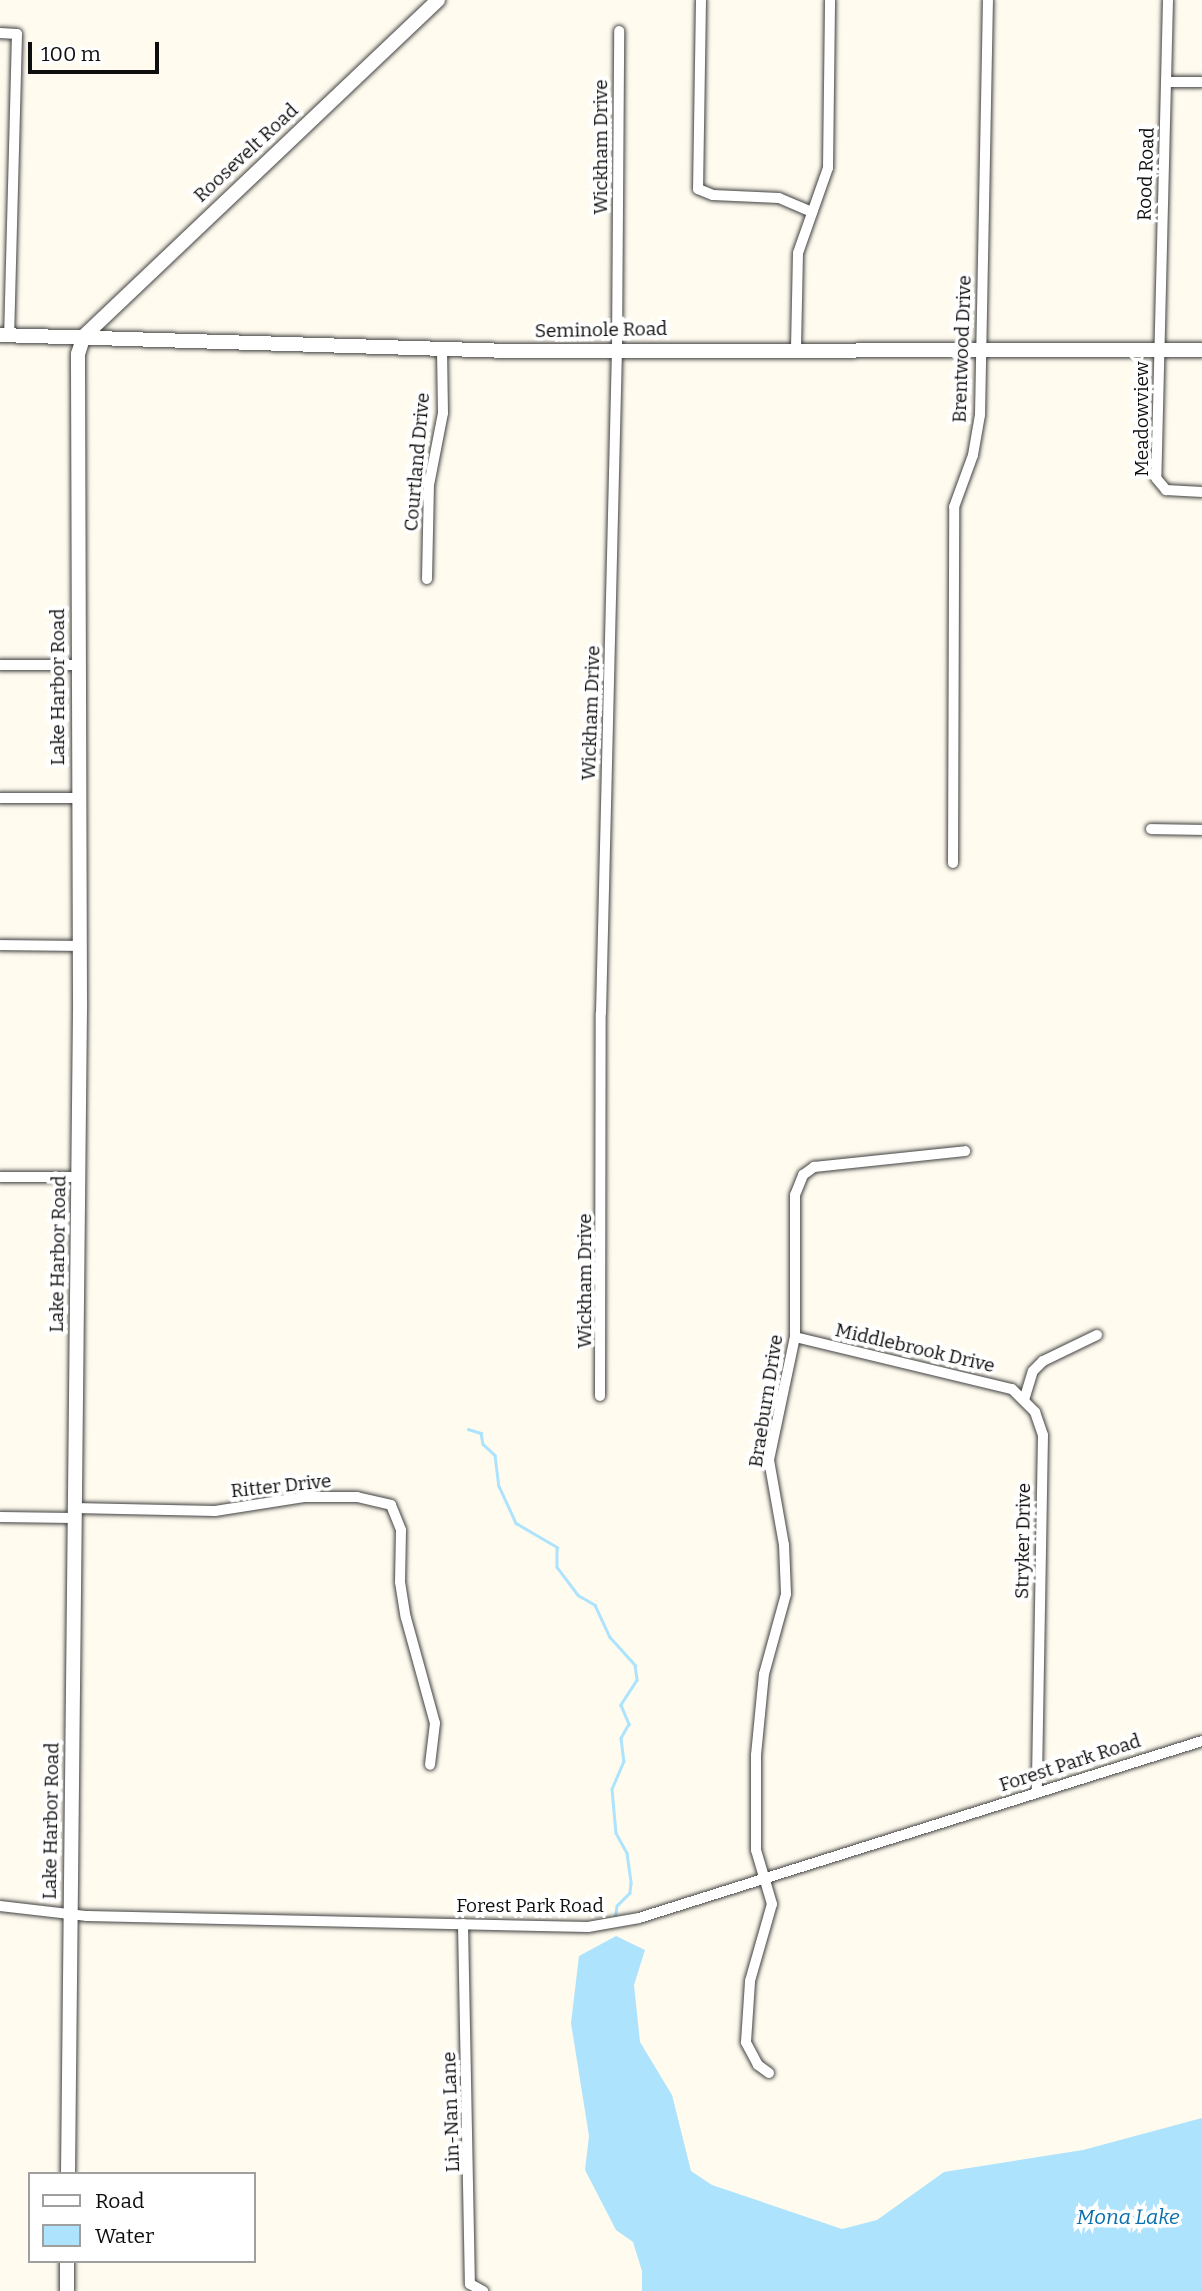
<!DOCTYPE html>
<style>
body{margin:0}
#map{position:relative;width:1202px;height:2291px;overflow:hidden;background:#fffbef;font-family:Bitter,serif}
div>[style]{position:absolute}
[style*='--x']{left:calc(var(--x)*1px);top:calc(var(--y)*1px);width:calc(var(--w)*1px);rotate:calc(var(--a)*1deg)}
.water>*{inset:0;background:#ade3fd}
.stream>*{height:2.5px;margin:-1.25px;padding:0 1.25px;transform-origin:1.25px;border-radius:1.25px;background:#ade3fd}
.roads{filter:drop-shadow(0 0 2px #414141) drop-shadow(0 0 2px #414141)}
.minor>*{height:10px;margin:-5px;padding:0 5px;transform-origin:5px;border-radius:5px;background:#fff}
.tertiary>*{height:14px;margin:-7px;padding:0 7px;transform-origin:7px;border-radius:7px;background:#fff}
span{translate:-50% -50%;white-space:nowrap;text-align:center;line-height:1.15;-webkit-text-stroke:7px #fff;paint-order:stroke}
.street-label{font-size:19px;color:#0e0e0e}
.water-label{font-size:21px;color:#096fae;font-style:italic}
.legend{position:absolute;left:28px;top:2172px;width:228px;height:91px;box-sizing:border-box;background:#fff;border:2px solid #9f9f9f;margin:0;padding:9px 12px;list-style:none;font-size:21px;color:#0e0e0e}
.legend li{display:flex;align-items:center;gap:14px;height:35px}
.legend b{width:35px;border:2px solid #9f9f9f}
.scale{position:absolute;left:28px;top:42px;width:131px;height:32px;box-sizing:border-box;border:4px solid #0e0e0e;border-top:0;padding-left:9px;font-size:21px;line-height:24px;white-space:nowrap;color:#0e0e0e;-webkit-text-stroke:5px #fff;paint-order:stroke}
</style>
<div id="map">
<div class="water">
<i style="clip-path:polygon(616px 1936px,645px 1950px,634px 1985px,640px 2042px,672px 2095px,691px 2171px,712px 2185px,842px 2229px,877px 2220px,944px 2172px,1083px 2150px,1202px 2118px,1202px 2291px,642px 2291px,642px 2271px,633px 2242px,616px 2230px,585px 2170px,589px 2136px,571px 2023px,579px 1956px)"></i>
</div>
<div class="stream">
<i style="--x:468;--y:1429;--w:14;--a:17"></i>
<i style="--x:481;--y:1433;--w:11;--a:80"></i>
<i style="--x:483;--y:1444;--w:16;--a:43"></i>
<i style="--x:495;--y:1455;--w:31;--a:83"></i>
<i style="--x:499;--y:1486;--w:41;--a:65.3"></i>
<i style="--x:516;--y:1523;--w:48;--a:30.3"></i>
<i style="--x:557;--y:1547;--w:20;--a:90"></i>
<i style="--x:557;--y:1567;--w:35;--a:53"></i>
<i style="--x:578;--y:1595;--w:20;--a:30"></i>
<i style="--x:595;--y:1605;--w:35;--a:65"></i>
<i style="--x:610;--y:1637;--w:38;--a:48"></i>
<i style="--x:635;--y:1665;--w:15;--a:82"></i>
<i style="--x:637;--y:1680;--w:30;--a:123"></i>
<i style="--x:621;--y:1705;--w:21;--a:67"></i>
<i style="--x:629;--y:1724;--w:16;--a:120"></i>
<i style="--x:621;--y:1738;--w:23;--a:83"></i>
<i style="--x:624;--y:1761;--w:30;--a:113"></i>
<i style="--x:612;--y:1789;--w:44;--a:84.8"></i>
<i style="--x:616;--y:1833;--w:23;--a:61"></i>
<i style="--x:627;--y:1853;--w:30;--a:82"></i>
<i style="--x:631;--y:1883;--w:10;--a:96"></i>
<i style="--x:630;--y:1893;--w:18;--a:135"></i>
<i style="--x:617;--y:1906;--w:15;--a:98"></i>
</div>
<div class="roads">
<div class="minor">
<i style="--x:701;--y:0;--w:189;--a:90.9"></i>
<i style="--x:698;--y:189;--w:16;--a:22"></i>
<i style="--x:713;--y:195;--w:66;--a:2.6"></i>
<i style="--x:779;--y:198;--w:36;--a:23"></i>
<i style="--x:1168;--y:0;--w:478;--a:91.4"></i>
<i style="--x:1156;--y:478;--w:16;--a:50"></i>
<i style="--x:1166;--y:490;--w:36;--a:3"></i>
<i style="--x:0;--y:33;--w:17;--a:3"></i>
<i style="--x:17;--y:34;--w:301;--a:91.5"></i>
<i style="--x:1166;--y:82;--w:36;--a:0"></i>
<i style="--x:796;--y:348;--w:95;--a:-88.8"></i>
<i style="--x:798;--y:253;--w:90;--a:-70.6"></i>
<i style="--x:828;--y:168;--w:168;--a:-89.3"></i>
<i style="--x:427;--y:579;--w:94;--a:-88.8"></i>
<i style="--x:429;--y:485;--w:73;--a:-79"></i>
<i style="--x:443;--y:413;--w:64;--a:-90.9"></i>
<i style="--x:0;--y:665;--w:78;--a:0"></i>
<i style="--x:0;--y:798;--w:78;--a:0"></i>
<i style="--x:1151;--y:829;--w:51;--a:1.1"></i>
<i style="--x:953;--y:863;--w:356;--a:-89.8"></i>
<i style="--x:954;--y:507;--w:55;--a:-69.9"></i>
<i style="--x:973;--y:455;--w:41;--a:-80.1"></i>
<i style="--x:980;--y:415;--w:415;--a:-88.9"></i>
<i style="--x:0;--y:945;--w:80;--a:0.7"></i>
<i style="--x:0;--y:1177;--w:78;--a:0"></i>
<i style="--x:795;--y:1337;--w:223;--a:13.5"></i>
<i style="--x:1012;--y:1389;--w:33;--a:45"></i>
<i style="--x:1035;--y:1412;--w:24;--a:71"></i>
<i style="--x:1043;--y:1435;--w:357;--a:91"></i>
<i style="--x:600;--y:1396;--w:383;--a:-89.9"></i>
<i style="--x:601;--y:1013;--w:665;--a:-88.62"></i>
<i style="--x:617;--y:348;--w:317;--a:-89.6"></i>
<i style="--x:1024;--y:1400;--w:30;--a:-73"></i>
<i style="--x:1033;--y:1371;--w:14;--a:-45"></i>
<i style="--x:1043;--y:1361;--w:60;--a:-25.7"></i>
<i style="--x:74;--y:1508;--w:141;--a:1.2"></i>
<i style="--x:215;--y:1511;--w:90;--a:-8.9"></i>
<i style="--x:304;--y:1497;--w:53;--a:0"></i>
<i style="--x:357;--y:1497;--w:35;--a:13"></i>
<i style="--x:391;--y:1505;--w:27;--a:68"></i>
<i style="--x:401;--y:1530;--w:52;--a:91.1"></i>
<i style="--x:400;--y:1582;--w:36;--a:81"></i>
<i style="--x:406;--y:1618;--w:109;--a:74.6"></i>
<i style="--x:435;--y:1723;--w:42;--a:96.8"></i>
<i style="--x:0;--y:1517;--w:73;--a:0.8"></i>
<i style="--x:0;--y:1906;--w:88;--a:6.6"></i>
<i style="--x:87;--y:1916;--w:501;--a:1.26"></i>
<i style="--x:588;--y:1927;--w:52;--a:-10"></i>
<i style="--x:639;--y:1918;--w:590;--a:-17.45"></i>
<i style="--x:463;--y:1924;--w:360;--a:88.9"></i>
<i style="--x:470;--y:2284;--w:15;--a:28"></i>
<i style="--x:769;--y:2073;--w:14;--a:-144"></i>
<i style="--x:758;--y:2065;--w:26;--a:-118"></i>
<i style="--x:746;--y:2042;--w:61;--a:-86.2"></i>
<i style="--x:750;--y:1981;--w:80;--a:-74.1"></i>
<i style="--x:772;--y:1904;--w:56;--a:-106.5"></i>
<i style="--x:756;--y:1850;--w:95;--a:-90"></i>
<i style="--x:756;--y:1755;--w:81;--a:-84.4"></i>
<i style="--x:764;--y:1674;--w:83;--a:-74.6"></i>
<i style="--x:786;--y:1594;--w:49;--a:-92.3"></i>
<i style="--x:784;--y:1545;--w:86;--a:-100"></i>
<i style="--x:769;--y:1460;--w:126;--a:-78.1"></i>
<i style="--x:795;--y:1337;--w:142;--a:-90"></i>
<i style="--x:795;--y:1195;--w:22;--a:-68"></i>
<i style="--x:803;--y:1175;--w:14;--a:-36"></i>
<i style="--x:814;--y:1167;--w:152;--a:-6"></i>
</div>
<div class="tertiary">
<i style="--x:0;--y:335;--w:508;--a:1.8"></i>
<i style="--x:508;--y:351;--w:694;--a:-0.08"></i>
<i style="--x:68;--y:2174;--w:1172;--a:-89.41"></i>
<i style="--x:80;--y:1002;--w:648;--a:-90.18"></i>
<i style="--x:78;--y:354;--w:19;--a:-72"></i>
<i style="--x:84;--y:336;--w:488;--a:-43.5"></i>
<i style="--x:67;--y:2291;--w:30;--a:-90"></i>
</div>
</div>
<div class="street-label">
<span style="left:601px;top:147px;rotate:-90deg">Wickham Drive</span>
<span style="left:246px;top:153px;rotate:-43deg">Roosevelt Road</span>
<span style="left:1146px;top:174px;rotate:-88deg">Rood Road</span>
<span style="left:601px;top:330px;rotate:-1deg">Seminole Road</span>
<span style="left:962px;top:349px;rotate:-88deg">Brentwood Drive</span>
<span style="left:1142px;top:419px;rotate:-90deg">Meadowview</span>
<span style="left:417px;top:462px;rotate:-85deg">Courtland Drive</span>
<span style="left:58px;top:687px;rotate:-90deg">Lake Harbor Road</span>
<span style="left:591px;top:713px;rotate:-88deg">Wickham Drive</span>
<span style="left:58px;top:1254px;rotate:-89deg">Lake Harbor Road</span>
<span style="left:585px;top:1281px;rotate:-90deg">Wickham Drive</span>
<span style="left:915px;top:1348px;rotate:13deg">Middlebrook Drive</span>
<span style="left:766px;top:1401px;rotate:-81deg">Braeburn Drive</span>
<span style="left:281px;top:1486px;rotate:-6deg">Ritter Drive</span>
<span style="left:1023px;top:1541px;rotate:-89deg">Stryker Drive</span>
<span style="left:1070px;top:1763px;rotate:-18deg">Forest Park Road</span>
<span style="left:51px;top:1821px;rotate:-89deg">Lake Harbor Road</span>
<span style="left:530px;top:1906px">Forest Park Road</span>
<span style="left:451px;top:2112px;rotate:-92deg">Lin-Nan Lane</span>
</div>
<div class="water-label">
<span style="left:1128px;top:2217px">Mona Lake</span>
</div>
<ul class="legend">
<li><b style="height:9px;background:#fff"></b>Road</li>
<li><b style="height:19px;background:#ade3fd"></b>Water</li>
</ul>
<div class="scale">100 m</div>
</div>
